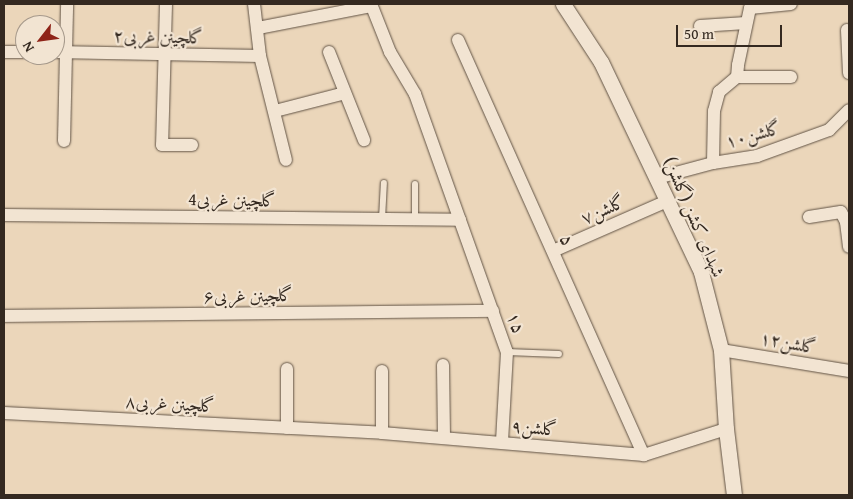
<!DOCTYPE html>
<meta charset="utf-8">
<style>
body{margin:0}
#map{position:relative;width:853px;height:499px;overflow:hidden;background:#ebd6ba;font-family:"Gentium Book Plus",Amiri,serif}
div>[style]{position:absolute}
[style*='--x']{left:calc(var(--x)*1px);top:calc(var(--y)*1px);width:calc(var(--w)*1px);rotate:calc(var(--a)*1deg)}
.roads{filter:drop-shadow(0 0 1px #625446) drop-shadow(0 0 1px #625446)}
.service>*{height:6px;margin:-3px;padding:0 3px;transform-origin:3px;border-radius:3px;background:#f2e4d2}
.minor>*{height:12px;margin:-6px;padding:0 6px;transform-origin:6px;border-radius:6px;background:#f2e4d2}
.tertiary>*{height:15px;margin:-7.5px;padding:0 7.5px;transform-origin:7.5px;border-radius:7.5px;background:#f2e4d2}
span{translate:-50% -50%;white-space:nowrap;text-align:center;line-height:1.15;-webkit-text-stroke:4.5px #f2e4d2;paint-order:stroke}
.street-label{font-size:18px;color:#342920}
.frame{position:absolute;inset:0;border:5px solid #342920;pointer-events:none}
.north{position:absolute;left:15px;top:15px;width:50px;height:50px;box-sizing:border-box;background:#f2e4d2;border:1px solid #a6998b;border-radius:50%;rotate:240deg;font-size:14px;font-weight:700;line-height:20px;text-align:center;color:#342920}
.north::after{content:'';display:block;margin:auto;width:18px;height:22px;background:#8f2418;clip-path:polygon(50% 0,100% 100%,50% 72%,0 100%)}
.scale{position:absolute;left:676px;top:25px;width:106px;height:22px;box-sizing:border-box;border:2px solid #342920;border-top:0;padding-left:6px;font-size:15px;line-height:18px;white-space:nowrap;color:#342920;-webkit-text-stroke:4px #f2e4d2;paint-order:stroke}
</style>
<div id="map">
<div class="roads">
<div class="service">
<i style="--x:382;--y:219;--w:36;--a:-87"></i>
<i style="--x:415;--y:220;--w:36;--a:-90"></i>
<i style="--x:507;--y:352;--w:52;--a:2.2"></i>
</div>
<div class="minor">
<i style="--x:166;--y:4;--w:141;--a:91.6"></i>
<i style="--x:162;--y:145;--w:30;--a:0"></i>
<i style="--x:254;--y:4;--w:52;--a:83.4"></i>
<i style="--x:260;--y:56;--w:107;--a:76"></i>
<i style="--x:371;--y:4;--w:52;--a:68.4"></i>
<i style="--x:390;--y:52;--w:49;--a:59.2"></i>
<i style="--x:415;--y:94;--w:274;--a:70.4"></i>
<i style="--x:507;--y:352;--w:90;--a:93.2"></i>
<i style="--x:700;--y:26;--w:46;--a:-3.7"></i>
<i style="--x:258;--y:28;--w:115;--a:-11"></i>
<i style="--x:847;--y:30;--w:43;--a:87.3"></i>
<i style="--x:458;--y:40;--w:455;--a:65.9"></i>
<i style="--x:4;--y:52;--w:21;--a:0"></i>
<i style="--x:55;--y:52;--w:205;--a:1.1"></i>
<i style="--x:329;--y:52;--w:95;--a:68.3"></i>
<i style="--x:737;--y:77;--w:54;--a:0"></i>
<i style="--x:275;--y:111;--w:72;--a:-14.4"></i>
<i style="--x:64;--y:141;--w:137;--a:-88.7"></i>
<i style="--x:713;--y:163;--w:52;--a:-88.9"></i>
<i style="--x:714;--y:111;--w:20;--a:-75"></i>
<i style="--x:719;--y:92;--w:23;--a:-40"></i>
<i style="--x:737;--y:77;--w:12;--a:-85"></i>
<i style="--x:738;--y:65;--w:58;--a:-78.1"></i>
<i style="--x:750;--y:8;--w:41;--a:-5.6"></i>
<i style="--x:657;--y:178;--w:58;--a:-15"></i>
<i style="--x:713;--y:163;--w:45;--a:-9"></i>
<i style="--x:757;--y:156;--w:77;--a:-19.9"></i>
<i style="--x:829;--y:130;--w:28;--a:-45"></i>
<i style="--x:4;--y:215;--w:456;--a:0.6"></i>
<i style="--x:809;--y:217;--w:32;--a:-9"></i>
<i style="--x:841;--y:212;--w:11;--a:63"></i>
<i style="--x:846;--y:222;--w:25;--a:83"></i>
<i style="--x:553;--y:251;--w:124;--a:-23.7"></i>
<i style="--x:4;--y:316;--w:489;--a:-0.6"></i>
<i style="--x:721;--y:350;--w:130;--a:9.3"></i>
<i style="--x:443;--y:365;--w:73;--a:89.2"></i>
<i style="--x:287;--y:369;--w:59;--a:90"></i>
<i style="--x:382;--y:371;--w:62;--a:90"></i>
<i style="--x:4;--y:413;--w:379;--a:3"></i>
<i style="--x:382;--y:433;--w:263;--a:4.8"></i>
<i style="--x:644;--y:455;--w:86;--a:-17.6"></i>
</div>
<div class="tertiary">
<i style="--x:563;--y:4;--w:69;--a:56.8"></i>
<i style="--x:601;--y:62;--w:233;--a:64.5"></i>
<i style="--x:701;--y:272;--w:81;--a:75.6"></i>
<i style="--x:721;--y:350;--w:79;--a:86.4"></i>
<i style="--x:726;--y:429;--w:66;--a:83.1"></i>
</div>
</div>
<div class="street-label">
<span style="left:158px;top:37px;rotate:1deg">گلچینن غربی۲</span>
<span style="left:753px;top:135px;rotate:-15deg">گلشن۱۰</span>
<span style="left:232px;top:200px;rotate:1deg">4گلچینن غربی</span>
<span style="left:603px;top:210px;rotate:-24deg">گلشن۷</span>
<span style="left:694px;top:217px;rotate:67deg">شهدای کشن (گلشن)</span>
<span style="left:567px;top:240px;rotate:66deg">۵</span>
<span style="left:248px;top:296px;rotate:-1deg">گلچینن غربی۶</span>
<span style="left:516px;top:323px;rotate:70deg">۱۵</span>
<span style="left:788px;top:343px;rotate:10deg">گلشن۱۲</span>
<span style="left:170px;top:404px;rotate:3deg">گلچینن غربی۸</span>
<span style="left:534px;top:428px;rotate:5deg">گلشن۹</span>
</div>
<div class="frame"></div>
<div class="north">N</div>
<div class="scale">50 m</div>
</div>
